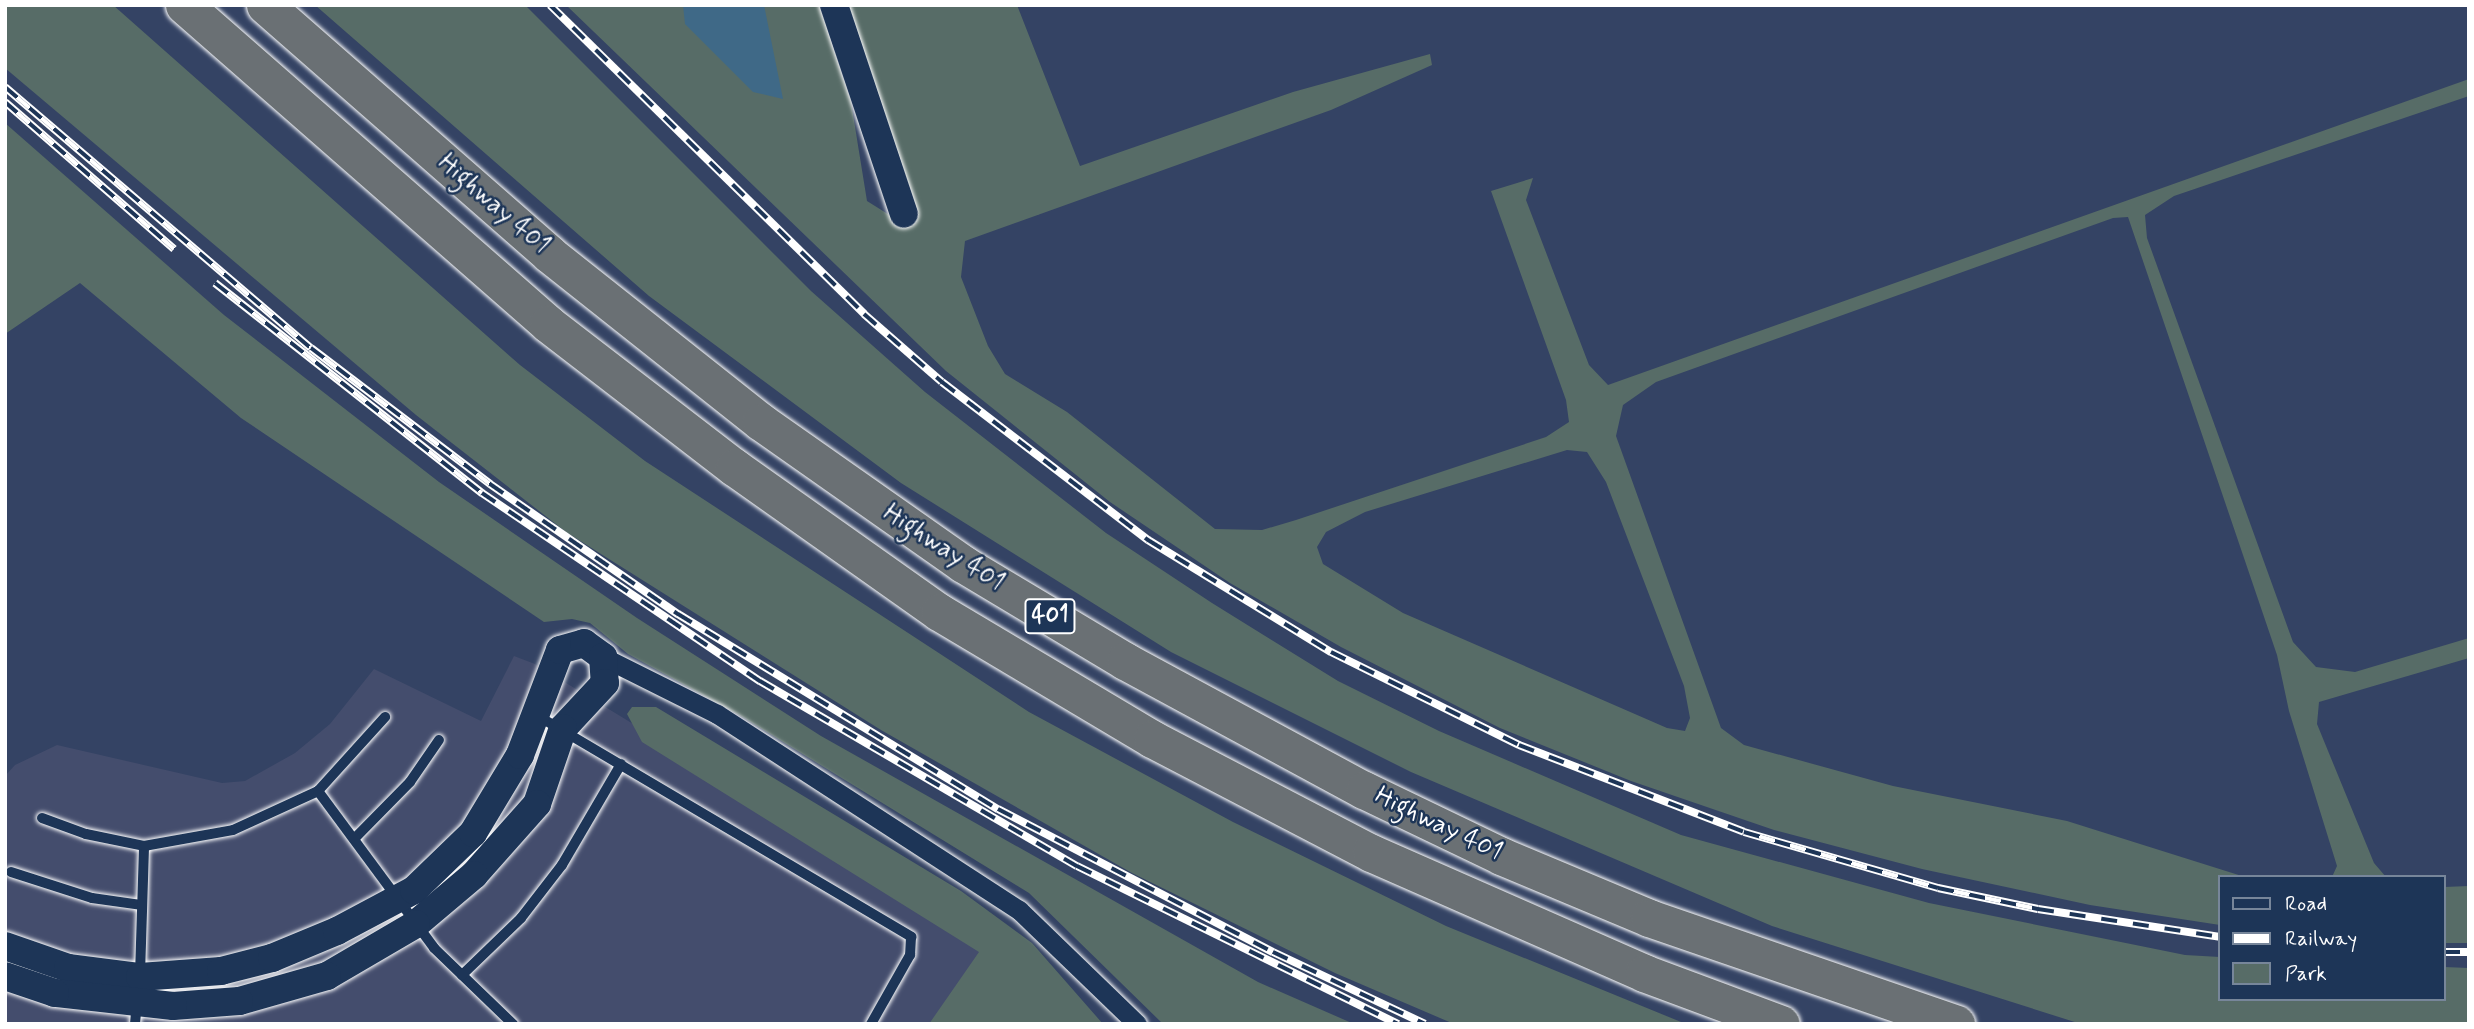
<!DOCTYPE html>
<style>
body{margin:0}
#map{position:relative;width:2474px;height:1029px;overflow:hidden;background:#344364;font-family:Mynerve,sans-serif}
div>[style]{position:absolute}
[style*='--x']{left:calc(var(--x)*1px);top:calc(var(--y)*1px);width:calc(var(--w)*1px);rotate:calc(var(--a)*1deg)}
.built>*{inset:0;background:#444d6d}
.green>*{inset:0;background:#576c67}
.water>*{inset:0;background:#3f6987}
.roads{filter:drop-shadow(0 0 2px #fff) drop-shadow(0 0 2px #fff)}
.lane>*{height:10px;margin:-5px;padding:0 5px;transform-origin:5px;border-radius:5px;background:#1d3557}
.street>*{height:19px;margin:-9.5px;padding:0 9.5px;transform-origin:9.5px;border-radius:9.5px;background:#1d3557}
.secondary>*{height:28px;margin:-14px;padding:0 14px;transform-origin:14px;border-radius:14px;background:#1d3557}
.highway>*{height:37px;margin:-18.5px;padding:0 18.5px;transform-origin:18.5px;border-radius:18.5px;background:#6a7074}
.rail>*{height:8px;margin-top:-4px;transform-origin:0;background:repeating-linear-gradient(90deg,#1d3557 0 16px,#fff 0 32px);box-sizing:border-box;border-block:2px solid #fff}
span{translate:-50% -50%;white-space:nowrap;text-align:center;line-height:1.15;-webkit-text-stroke:5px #1d3557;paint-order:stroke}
.shield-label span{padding:2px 5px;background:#1d3557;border:2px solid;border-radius:5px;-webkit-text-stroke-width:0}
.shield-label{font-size:24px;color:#fff;font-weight:700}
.street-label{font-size:26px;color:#fff}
.frame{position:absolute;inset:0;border:7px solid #fff;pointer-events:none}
.legend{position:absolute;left:2218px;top:875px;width:228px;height:126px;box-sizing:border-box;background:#1d3557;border:2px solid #77869a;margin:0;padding:9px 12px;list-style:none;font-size:21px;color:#fff}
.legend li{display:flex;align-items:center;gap:14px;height:35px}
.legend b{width:35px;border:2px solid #77869a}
</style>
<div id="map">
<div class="built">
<i style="clip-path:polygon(514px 656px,535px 664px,990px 942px,933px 1024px,5px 1024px,5px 776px,15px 765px,57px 745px,222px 783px,245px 781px,295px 753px,330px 724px,374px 669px,481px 721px)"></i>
</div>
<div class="green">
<i style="clip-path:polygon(5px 5px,113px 5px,520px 365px,645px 461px,1029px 712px,1233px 822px,1446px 926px,1686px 1024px,1454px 1024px,1335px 973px,1132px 873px,881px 730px,566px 532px,416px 415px,5px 68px)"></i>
<i style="clip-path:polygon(315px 5px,525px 5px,811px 291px,925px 392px,1106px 533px,1212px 603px,1338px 681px,1439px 731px,1681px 835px,1929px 903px,2185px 955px,2220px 957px,2220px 999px,2444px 999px,2444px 967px,2469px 968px,2469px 1024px,2081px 1024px,1772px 926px,1411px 772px,1171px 652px,901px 483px,649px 296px)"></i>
<i style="clip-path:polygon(evenodd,566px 5px,819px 5px,851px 102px,867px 201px,891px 216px,846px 5px,1017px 5px,1080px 166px,1293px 92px,1430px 54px,1432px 65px,1331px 110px,965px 241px,961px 277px,988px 346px,1005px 374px,1067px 412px,1215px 529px,1262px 530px,1296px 520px,1546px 437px,1569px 422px,1566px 400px,1491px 191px,1533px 178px,1526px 200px,1589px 365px,1608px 385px,2469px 79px,2469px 96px,2174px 196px,2145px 215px,2147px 238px,2293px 642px,2316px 667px,2355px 672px,2469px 638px,2469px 658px,2319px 702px,2317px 724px,2374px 863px,2386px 877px,2332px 877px,2337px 866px,2289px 711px,2277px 655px,2128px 217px,2113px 218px,1656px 382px,1623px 405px,1616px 436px,1721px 728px,1744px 745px,1893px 786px,2067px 821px,2245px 877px,2220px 877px,2220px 925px,2090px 905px,1922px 869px,1774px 830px,1631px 781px,1500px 728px,1341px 647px,1230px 583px,1110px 502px,946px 371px,566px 5px,1567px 450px,1587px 452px,1606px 482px,1684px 686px,1690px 718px,1685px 731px,1667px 728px,1403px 613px,1323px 564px,1317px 547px,1326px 532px,1365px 512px,1567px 450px)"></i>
<i style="clip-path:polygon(5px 123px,224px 315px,439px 482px,637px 618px,821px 736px,1258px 982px,1354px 1024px,1163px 1024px,1029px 893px,739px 715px,628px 654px,590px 623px,572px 619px,544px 622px,241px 418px,80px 283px,5px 334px)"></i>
<i style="clip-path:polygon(632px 707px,656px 707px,961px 891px,1032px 943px,1103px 1024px,929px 1024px,979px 952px,642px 742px,627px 714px)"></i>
<i style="clip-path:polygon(2469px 886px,2469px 943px,2444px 943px,2444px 887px)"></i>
</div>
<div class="water">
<i style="clip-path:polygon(683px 5px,764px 5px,783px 99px,753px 92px,685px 24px)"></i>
</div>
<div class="roads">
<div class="lane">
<i style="--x:538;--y:716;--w:434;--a:30.6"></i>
<i style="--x:911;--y:937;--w:18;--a:93"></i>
<i style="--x:910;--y:955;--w:79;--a:119.5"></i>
<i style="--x:318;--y:791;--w:100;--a:-47.8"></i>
<i style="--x:42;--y:818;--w:47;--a:20"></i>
<i style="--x:86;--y:834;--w:59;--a:11.7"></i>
<i style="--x:354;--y:839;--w:80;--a:-45.5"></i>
<i style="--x:410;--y:782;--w:51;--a:-55.4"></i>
<i style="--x:11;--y:872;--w:85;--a:17.8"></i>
<i style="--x:92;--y:898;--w:49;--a:8.1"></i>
<i style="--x:140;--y:975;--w:129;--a:-88.2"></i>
<i style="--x:144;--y:846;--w:90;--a:-10.2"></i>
<i style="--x:233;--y:830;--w:94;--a:-24.6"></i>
<i style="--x:318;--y:791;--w:195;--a:53.5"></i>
<i style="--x:434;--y:948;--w:110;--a:43.9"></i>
<i style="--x:462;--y:975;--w:82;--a:-44"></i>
<i style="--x:521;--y:918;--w:67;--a:-52.3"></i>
<i style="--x:562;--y:865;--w:117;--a:-59.7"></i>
<i style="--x:135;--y:1024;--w:21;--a:-85"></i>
</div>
<div class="street">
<i style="--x:603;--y:657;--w:127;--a:26.6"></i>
<i style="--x:717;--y:714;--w:360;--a:33"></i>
<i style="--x:1019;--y:910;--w:164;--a:44"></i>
</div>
<div class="secondary">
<i style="--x:834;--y:5;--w:220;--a:71.5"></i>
<i style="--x:5;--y:946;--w:67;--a:19.2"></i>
<i style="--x:68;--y:968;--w:73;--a:7.1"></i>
<i style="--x:140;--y:977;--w:81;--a:-4.2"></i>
<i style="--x:221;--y:971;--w:53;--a:-14.3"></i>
<i style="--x:272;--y:958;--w:70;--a:-22.6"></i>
<i style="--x:337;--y:931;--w:87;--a:-28"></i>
<i style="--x:414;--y:890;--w:82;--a:-44"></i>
<i style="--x:473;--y:833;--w:91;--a:-58.9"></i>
<i style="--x:520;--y:755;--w:112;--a:-69.1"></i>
<i style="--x:560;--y:650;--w:25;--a:-16"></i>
<i style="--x:584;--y:643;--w:24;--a:36"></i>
<i style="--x:603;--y:657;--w:26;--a:86"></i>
<i style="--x:605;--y:683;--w:62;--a:133"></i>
<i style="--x:563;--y:728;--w:80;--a:108.9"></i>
<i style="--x:537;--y:804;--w:95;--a:131.6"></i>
<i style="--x:474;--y:875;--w:76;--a:139.8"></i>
<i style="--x:416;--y:924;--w:103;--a:149.7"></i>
<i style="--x:327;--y:976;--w:91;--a:164.1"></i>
<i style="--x:239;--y:1001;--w:66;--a:175.7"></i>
<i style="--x:173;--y:1006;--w:119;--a:-173.7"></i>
<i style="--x:55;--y:993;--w:53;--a:-161.2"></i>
</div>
<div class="highway">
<i style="--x:184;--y:5;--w:484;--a:41.2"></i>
<i style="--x:548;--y:324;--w:235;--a:37.6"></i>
<i style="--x:734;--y:467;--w:251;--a:35.3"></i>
<i style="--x:939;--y:612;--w:248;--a:30.8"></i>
<i style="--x:1152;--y:739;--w:247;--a:27.5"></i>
<i style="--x:1371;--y:853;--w:298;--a:23.7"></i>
<i style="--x:1644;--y:973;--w:146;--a:20.4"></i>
<i style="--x:265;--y:5;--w:378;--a:41.2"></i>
<i style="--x:549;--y:254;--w:270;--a:38.4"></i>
<i style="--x:761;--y:422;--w:247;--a:35.1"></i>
<i style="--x:963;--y:564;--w:189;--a:30.9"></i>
<i style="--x:1125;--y:661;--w:272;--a:28.4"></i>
<i style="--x:1364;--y:790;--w:152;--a:25.7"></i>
<i style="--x:1501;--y:856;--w:160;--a:22.7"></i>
<i style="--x:1649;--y:918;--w:325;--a:19"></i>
</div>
</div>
<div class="rail">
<i style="--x:550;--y:5;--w:441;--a:44.5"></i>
<i style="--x:864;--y:314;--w:103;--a:41.1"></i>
<i style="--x:942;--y:382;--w:260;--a:37.5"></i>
<i style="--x:1148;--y:540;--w:215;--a:31.5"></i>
<i style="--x:1331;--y:652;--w:210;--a:26.3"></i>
<i style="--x:1519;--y:745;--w:241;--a:21.1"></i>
<i style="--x:1744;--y:832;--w:202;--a:16.1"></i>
<i style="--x:1938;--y:888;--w:102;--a:11.9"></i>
<i style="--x:2038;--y:909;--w:184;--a:8.7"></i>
<i style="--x:5;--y:87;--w:402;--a:40.5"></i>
<i style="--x:311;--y:348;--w:225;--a:37.2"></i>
<i style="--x:490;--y:484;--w:229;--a:34.7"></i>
<i style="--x:678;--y:614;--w:375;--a:31.4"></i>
<i style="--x:998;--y:809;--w:310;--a:27.5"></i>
<i style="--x:1273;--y:952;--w:168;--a:25.3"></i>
<i style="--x:5;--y:102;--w:224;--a:41"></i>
<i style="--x:215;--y:283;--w:340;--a:38.2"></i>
<i style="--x:482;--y:493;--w:336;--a:34.1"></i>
<i style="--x:760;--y:681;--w:367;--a:30.3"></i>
<i style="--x:1077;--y:866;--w:358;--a:26.2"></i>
<i style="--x:2444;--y:952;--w:25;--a:0"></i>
</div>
<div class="shield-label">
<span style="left:1050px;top:616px">401</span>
</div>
<div class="street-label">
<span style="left:493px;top:205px;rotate:41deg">Highway 401</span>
<span style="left:943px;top:549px;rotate:33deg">Highway 401</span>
<span style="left:1438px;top:825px;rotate:26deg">Highway 401</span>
</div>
<div class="frame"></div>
<ul class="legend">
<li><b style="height:9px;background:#1d3557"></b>Road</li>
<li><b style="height:9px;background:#fff"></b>Railway</li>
<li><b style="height:19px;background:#576c67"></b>Park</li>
</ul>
</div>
